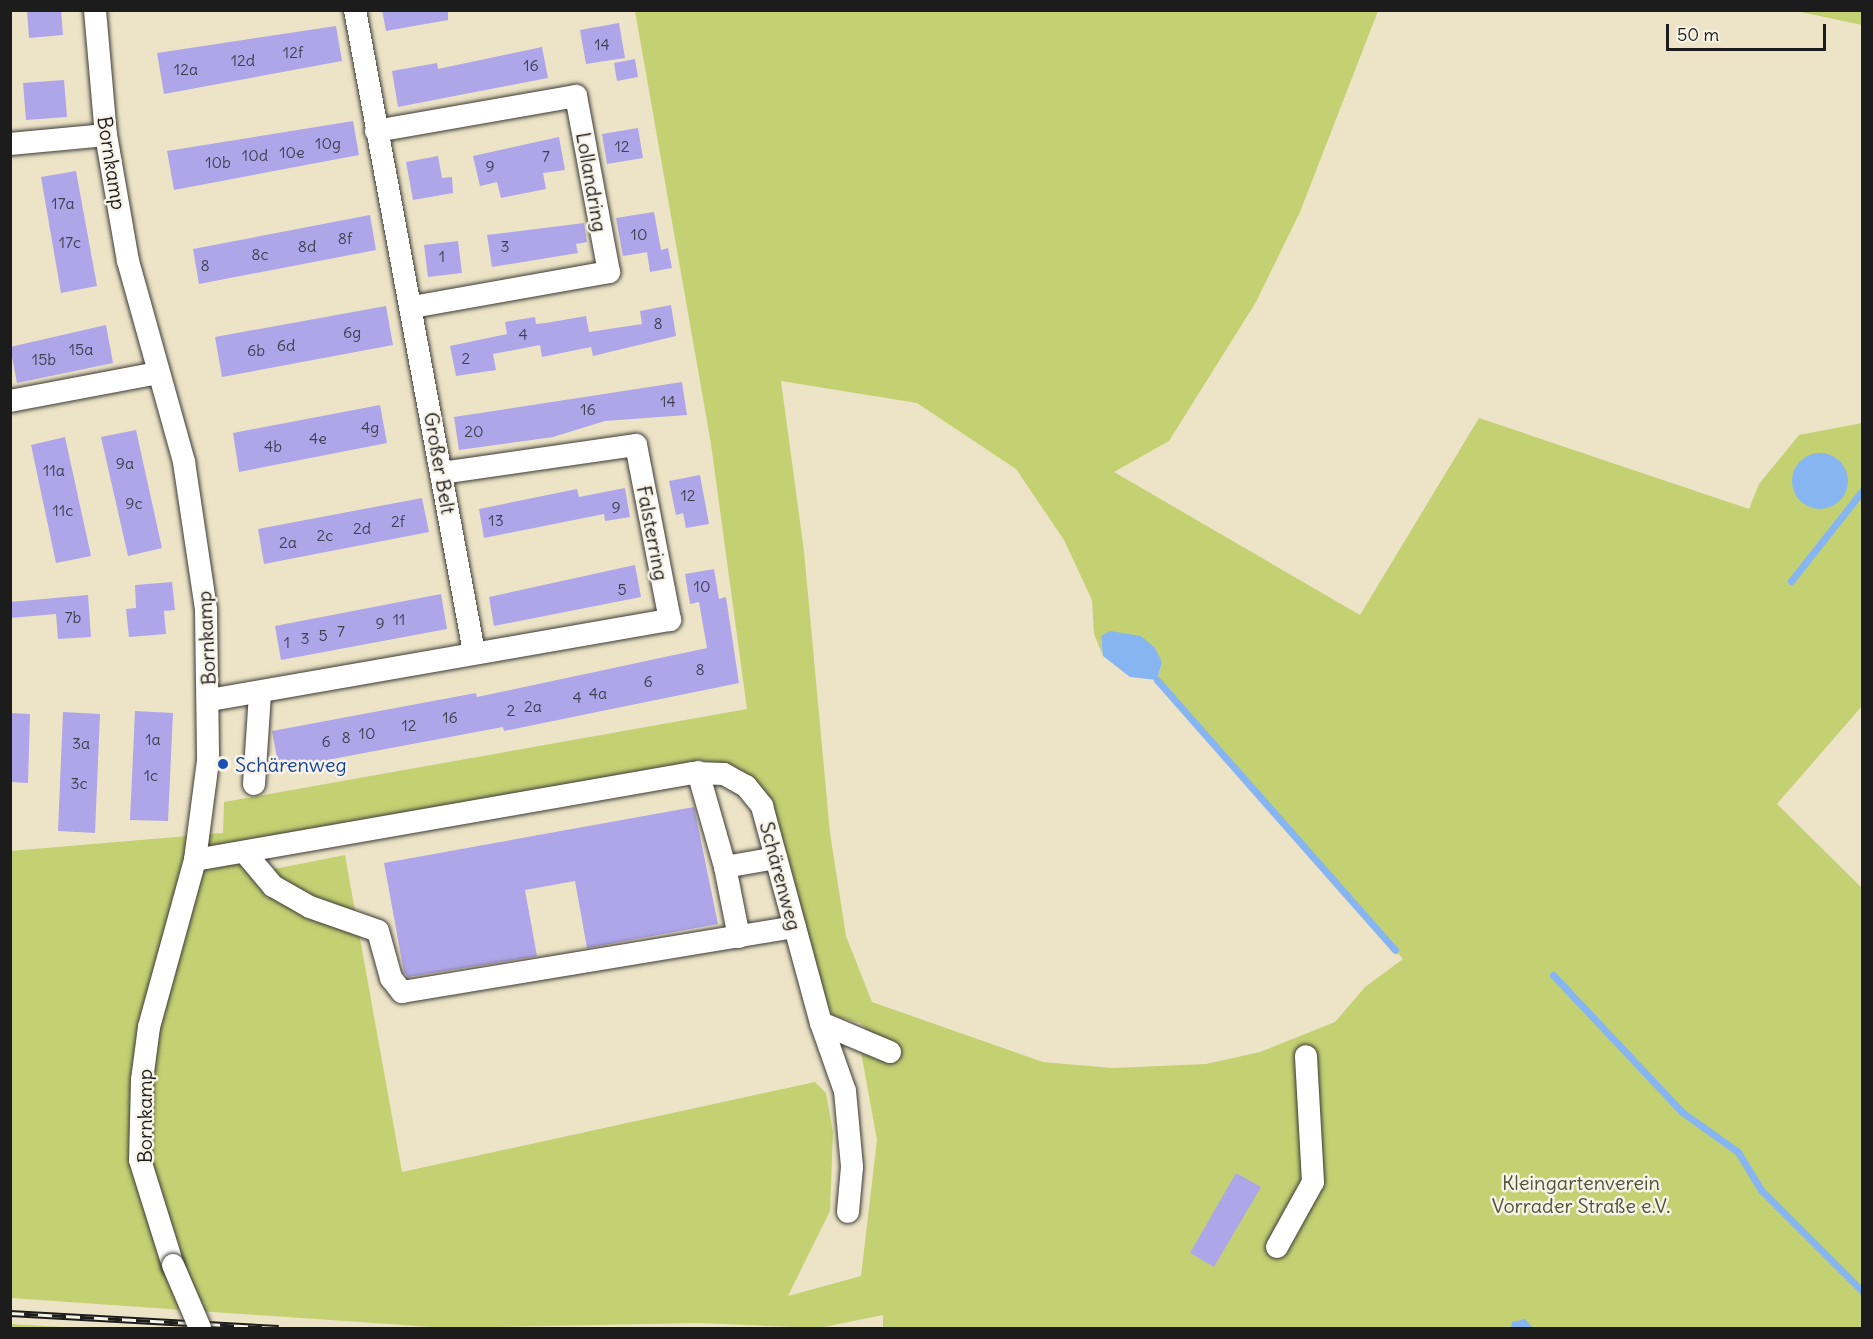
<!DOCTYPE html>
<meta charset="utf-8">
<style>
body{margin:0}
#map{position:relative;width:1873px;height:1339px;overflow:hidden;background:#ede4c7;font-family:Delius,sans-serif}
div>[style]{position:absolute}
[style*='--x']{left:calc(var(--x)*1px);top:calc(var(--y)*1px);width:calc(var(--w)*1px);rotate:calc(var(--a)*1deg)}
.green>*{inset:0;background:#c3d173}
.water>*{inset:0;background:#86b5f1}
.round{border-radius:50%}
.stream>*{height:7px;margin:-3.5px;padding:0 3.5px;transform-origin:3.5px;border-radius:3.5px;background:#86b5f1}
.building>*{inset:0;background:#afa6e9}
.roads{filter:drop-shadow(0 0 2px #3b3a36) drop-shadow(0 0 2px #3b3a36)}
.minor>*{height:22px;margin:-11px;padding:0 11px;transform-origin:11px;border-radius:11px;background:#fff}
.rail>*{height:7px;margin-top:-3.5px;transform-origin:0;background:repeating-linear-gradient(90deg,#f7f3e8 0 14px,#1c1c1c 0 28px);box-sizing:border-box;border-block:2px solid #1c1c1c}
.bridges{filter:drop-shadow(0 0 2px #3b3a36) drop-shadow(0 0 2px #3b3a36)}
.minor-bridge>*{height:22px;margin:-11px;padding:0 11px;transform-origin:11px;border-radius:11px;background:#fff}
.dots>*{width:16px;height:16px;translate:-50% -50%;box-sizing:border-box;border:3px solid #f7f3e8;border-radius:50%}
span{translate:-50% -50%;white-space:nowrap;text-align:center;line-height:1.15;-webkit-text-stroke:5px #f7f3e8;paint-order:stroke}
.number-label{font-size:16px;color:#413e4f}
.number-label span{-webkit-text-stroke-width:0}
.street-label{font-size:20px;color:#1c1c1c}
.transit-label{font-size:20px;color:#164399}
.left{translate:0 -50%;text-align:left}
.park-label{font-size:20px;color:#4e5236}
.frame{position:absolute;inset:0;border:12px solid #1c1c1c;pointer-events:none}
.scale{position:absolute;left:1666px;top:24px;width:160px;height:27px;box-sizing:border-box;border:3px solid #1c1c1c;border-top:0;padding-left:8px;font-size:18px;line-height:21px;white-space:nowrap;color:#1c1c1c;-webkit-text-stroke:4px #f7f3e8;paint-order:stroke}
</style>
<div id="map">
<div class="green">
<i style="clip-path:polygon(evenodd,635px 11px,1378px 11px,1300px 212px,1256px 302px,1169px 441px,1114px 472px,1360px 615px,1479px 418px,1749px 509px,1759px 484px,1799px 435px,1862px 423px,1862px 706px,1777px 804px,1862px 888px,1862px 1328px,883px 1328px,883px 1315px,819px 1328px,699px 1323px,446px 1328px,11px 1298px,10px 851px,223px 833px,224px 802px,747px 709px,711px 444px,635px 11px,781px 381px,917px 403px,1016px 469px,1064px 540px,1092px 600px,1094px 634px,1103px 656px,1101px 637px,1110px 631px,1162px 662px,1157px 681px,1403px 959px,1365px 987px,1335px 1022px,1260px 1052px,1206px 1064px,1112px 1068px,1043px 1062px,872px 1002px,846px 936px,830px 833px,804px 551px,781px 381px,635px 11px,700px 760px,734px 766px,763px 789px,772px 804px,821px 1000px,834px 1016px,860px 1023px,884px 1044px,861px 1052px,877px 1140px,861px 1276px,788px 1296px,830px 1211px,833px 1132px,826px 1093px,815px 1082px,402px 1172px,345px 855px,249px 874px,246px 843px,700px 760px)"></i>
<i style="clip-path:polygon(1796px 11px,1862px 11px,1862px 25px)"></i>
<i style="clip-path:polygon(11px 1324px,82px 1328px,11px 1328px)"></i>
</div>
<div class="water">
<i class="round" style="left:1792px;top:453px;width:56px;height:56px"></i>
<i style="clip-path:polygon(1110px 631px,1141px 636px,1155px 648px,1162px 662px,1157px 680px,1130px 677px,1103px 656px,1101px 636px)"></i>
<i style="clip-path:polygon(1525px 1319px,1533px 1328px,1511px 1328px,1512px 1322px)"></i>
</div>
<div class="stream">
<i style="--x:1791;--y:581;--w:115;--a:-51.7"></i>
<i style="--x:1157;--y:680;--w:360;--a:48.6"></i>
<i style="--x:1553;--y:975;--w:188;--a:46.7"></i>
<i style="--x:1682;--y:1112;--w:69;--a:35.5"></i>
<i style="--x:1738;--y:1152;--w:44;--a:58.8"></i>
<i style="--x:1761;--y:1190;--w:143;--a:45"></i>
</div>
<div class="building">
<i style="clip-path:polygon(27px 10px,61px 10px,63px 35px,29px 38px)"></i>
<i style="clip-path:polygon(382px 10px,448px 10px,448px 20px,386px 31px)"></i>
<i style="clip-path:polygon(619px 23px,625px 58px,586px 64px,580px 30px)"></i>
<i style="clip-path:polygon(336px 26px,342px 61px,164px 94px,157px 53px)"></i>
<i style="clip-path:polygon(542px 47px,548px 78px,398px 107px,392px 71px,437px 63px,438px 69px)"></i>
<i style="clip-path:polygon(635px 59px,638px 77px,617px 81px,614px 63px)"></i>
<i style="clip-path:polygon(64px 80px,67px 117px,26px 120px,23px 83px)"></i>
<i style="clip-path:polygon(353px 121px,359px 155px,174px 190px,167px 151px)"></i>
<i style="clip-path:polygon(638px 128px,643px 158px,607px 164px,602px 134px)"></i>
<i style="clip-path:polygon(559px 137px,565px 170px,543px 173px,546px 189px,501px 198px,497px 182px,480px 186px,473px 156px)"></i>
<i style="clip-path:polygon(438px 156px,442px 178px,452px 177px,453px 193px,413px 200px,406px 162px)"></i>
<i style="clip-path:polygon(76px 171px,97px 286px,61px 293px,41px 177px)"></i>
<i style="clip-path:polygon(654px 212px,661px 250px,668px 248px,672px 268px,650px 272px,647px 252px,660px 250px,623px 256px,616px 218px)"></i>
<i style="clip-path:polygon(370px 215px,376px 250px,199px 284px,193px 249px)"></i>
<i style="clip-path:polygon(584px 223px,587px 242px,576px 244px,578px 253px,492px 267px,487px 235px)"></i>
<i style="clip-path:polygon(458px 241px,462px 273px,428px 277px,424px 245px)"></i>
<i style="clip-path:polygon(671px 305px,676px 336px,593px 356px,591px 347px,542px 357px,540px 345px,493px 354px,496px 370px,456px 376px,450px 346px,507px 334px,505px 322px,535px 317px,536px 324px,546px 323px,586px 316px,589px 332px,642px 324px,640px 311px)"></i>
<i style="clip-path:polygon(386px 306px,393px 345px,222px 377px,215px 337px)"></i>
<i style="clip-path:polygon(106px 325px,113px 363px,17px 383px,10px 347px)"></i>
<i style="clip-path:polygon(682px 382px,687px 415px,605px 421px,553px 437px,459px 450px,454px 417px)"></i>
<i style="clip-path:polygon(380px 405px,387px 443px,239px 472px,233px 433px)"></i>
<i style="clip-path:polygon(136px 430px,162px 548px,128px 556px,101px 437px)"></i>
<i style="clip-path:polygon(65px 437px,91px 556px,56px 563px,31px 445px)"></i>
<i style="clip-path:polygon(700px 475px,709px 524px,686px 528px,683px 513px,676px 515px,669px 481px)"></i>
<i style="clip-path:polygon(625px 488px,630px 517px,605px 521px,604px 514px,484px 538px,479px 509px,577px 489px,579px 497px)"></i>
<i style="clip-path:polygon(422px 498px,429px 532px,264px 564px,258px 529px)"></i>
<i style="clip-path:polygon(635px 565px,641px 597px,494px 626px,489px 597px)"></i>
<i style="clip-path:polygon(714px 569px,719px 599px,726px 597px,739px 683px,504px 731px,503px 727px,279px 769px,272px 731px,476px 693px,477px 697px,707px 648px,699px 602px,690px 604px,685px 574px)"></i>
<i style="clip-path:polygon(172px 582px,175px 610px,164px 611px,166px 634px,129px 637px,126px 609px,136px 608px,135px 585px)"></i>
<i style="clip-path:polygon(441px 594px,447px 629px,281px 660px,275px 626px)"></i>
<i style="clip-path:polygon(88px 595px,91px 637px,58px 639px,56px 614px,10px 618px,10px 602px)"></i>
<i style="clip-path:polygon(135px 711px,173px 713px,168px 821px,130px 820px)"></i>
<i style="clip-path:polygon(63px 712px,100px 714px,95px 833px,58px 831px)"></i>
<i style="clip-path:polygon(10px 713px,30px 714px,28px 783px,10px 782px)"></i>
<i style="clip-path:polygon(694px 807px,718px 924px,587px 948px,575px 881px,525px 890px,537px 956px,408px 977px,404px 972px,384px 863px)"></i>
<i style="clip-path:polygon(1236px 1173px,1261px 1187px,1214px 1267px,1190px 1253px)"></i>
</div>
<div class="roads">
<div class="minor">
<i style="--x:95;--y:10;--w:125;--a:85"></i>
<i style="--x:106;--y:135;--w:128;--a:80.1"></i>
<i style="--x:128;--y:261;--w:209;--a:74.4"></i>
<i style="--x:184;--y:462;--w:150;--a:81.5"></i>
<i style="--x:206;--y:610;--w:151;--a:89.2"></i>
<i style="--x:208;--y:761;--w:100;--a:97.5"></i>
<i style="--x:195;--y:860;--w:173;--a:105.4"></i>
<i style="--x:149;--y:1027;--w:53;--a:97.5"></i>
<i style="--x:142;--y:1080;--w:80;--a:91.4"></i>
<i style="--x:140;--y:1160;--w:110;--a:72.6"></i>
<i style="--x:355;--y:10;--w:653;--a:79.5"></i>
<i style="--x:376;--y:131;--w:203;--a:-9.9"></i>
<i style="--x:576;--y:96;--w:179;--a:79.4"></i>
<i style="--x:609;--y:272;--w:200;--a:169.9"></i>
<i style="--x:10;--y:144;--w:96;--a:-5.4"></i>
<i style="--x:10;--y:401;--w:151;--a:-10.7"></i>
<i style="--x:210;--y:700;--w:467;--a:-9.9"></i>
<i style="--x:670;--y:620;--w:178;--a:-101"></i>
<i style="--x:636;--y:445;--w:197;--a:171.8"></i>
<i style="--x:698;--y:772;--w:99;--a:74.1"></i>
<i style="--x:254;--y:784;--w:91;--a:-86.2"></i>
<i style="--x:246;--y:854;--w:42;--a:49.8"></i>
<i style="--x:273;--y:886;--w:43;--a:29.6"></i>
<i style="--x:310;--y:907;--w:72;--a:19.4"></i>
<i style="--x:378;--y:931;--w:49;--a:74.5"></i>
<i style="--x:391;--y:978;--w:18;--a:52"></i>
<i style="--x:402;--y:992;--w:398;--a:-9.4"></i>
<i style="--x:195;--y:860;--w:506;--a:-9.91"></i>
<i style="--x:693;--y:773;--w:31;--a:2"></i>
<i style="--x:724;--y:774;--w:25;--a:29"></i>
<i style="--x:746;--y:786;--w:26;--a:51"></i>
<i style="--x:762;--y:806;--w:225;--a:74.8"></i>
<i style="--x:821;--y:1023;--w:75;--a:22.8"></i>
<i style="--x:739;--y:937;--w:71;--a:-101.3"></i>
<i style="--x:725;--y:867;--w:52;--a:-10"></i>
<i style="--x:821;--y:1023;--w:72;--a:70.6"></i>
<i style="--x:845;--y:1091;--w:76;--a:84.7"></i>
<i style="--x:852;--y:1167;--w:45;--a:95.1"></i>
<i style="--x:1277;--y:1247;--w:74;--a:-61"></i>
<i style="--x:1313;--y:1182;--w:126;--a:-93.2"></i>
</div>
</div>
<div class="rail">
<i style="--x:10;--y:1313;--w:269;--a:3.2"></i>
</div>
<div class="bridges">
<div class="minor-bridge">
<i style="--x:173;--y:1265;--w:69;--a:66.8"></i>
</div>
</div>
<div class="dots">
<i style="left:223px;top:764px;background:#1a4fb4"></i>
</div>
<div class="number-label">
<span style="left:602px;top:44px">14</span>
<span style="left:293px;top:52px">12f</span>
<span style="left:243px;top:60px">12d</span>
<span style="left:531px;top:65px">16</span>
<span style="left:186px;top:69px">12a</span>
<span style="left:328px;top:143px">10g</span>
<span style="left:622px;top:146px">12</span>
<span style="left:292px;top:152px">10e</span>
<span style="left:255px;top:155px">10d</span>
<span style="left:546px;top:156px">7</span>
<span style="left:218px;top:162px">10b</span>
<span style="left:490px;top:166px">9</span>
<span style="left:63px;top:203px">17a</span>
<span style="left:639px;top:234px">10</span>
<span style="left:345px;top:238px">8f</span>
<span style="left:70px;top:242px">17c</span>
<span style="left:307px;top:246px">8d</span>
<span style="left:505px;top:246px">3</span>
<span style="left:260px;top:254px">8c</span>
<span style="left:442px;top:256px">1</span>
<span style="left:205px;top:265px">8</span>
<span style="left:658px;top:323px">8</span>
<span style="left:352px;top:332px">6g</span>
<span style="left:523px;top:334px">4</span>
<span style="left:286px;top:345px">6d</span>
<span style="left:81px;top:349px">15a</span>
<span style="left:256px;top:350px">6b</span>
<span style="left:466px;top:358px">2</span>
<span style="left:44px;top:359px">15b</span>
<span style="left:668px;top:401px">14</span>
<span style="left:588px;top:409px">16</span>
<span style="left:370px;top:427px">4g</span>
<span style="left:474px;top:431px">20</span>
<span style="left:318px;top:438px">4e</span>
<span style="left:273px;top:446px">4b</span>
<span style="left:125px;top:463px">9a</span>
<span style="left:54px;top:470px">11a</span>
<span style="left:688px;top:495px">12</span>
<span style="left:134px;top:503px">9c</span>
<span style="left:616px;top:507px">9</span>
<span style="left:63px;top:510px">11c</span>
<span style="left:496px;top:520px">13</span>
<span style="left:398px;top:521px">2f</span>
<span style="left:362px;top:528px">2d</span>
<span style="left:325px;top:535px">2c</span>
<span style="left:288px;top:542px">2a</span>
<span style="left:702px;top:586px">10</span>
<span style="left:622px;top:589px">5</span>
<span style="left:73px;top:617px">7b</span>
<span style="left:399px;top:619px">11</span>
<span style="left:380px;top:623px">9</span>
<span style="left:341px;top:631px">7</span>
<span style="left:323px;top:635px">5</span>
<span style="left:305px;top:638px">3</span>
<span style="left:287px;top:642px">1</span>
<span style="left:700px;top:669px">8</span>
<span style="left:648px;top:681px">6</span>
<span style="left:598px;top:693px">4a</span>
<span style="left:577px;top:697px">4</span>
<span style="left:533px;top:706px">2a</span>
<span style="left:511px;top:710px">2</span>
<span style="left:450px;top:717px">16</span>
<span style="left:409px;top:725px">12</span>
<span style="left:367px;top:733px">10</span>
<span style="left:346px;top:737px">8</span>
<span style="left:153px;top:739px">1a</span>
<span style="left:326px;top:741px">6</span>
<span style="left:81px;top:743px">3a</span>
<span style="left:151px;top:775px">1c</span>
<span style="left:79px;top:783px">3c</span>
</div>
<div class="street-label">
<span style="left:112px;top:163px;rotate:81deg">Bornkamp</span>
<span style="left:592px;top:182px;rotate:80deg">Lollandring</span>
<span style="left:440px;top:463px;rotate:80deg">Großer Belt</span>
<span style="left:653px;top:533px;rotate:79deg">Falsterring</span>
<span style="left:206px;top:638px;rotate:-93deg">Bornkamp</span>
<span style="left:781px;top:876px;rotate:75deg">Schärenweg</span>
<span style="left:144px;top:1116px;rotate:-90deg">Bornkamp</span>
</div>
<div class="transit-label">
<span class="left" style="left:235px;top:764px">Schärenweg</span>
</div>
<div class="park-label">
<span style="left:1581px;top:1194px">Kleingartenverein<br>Vorrader Straße e.V.</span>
</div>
<div class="frame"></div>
<div class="scale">50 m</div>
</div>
